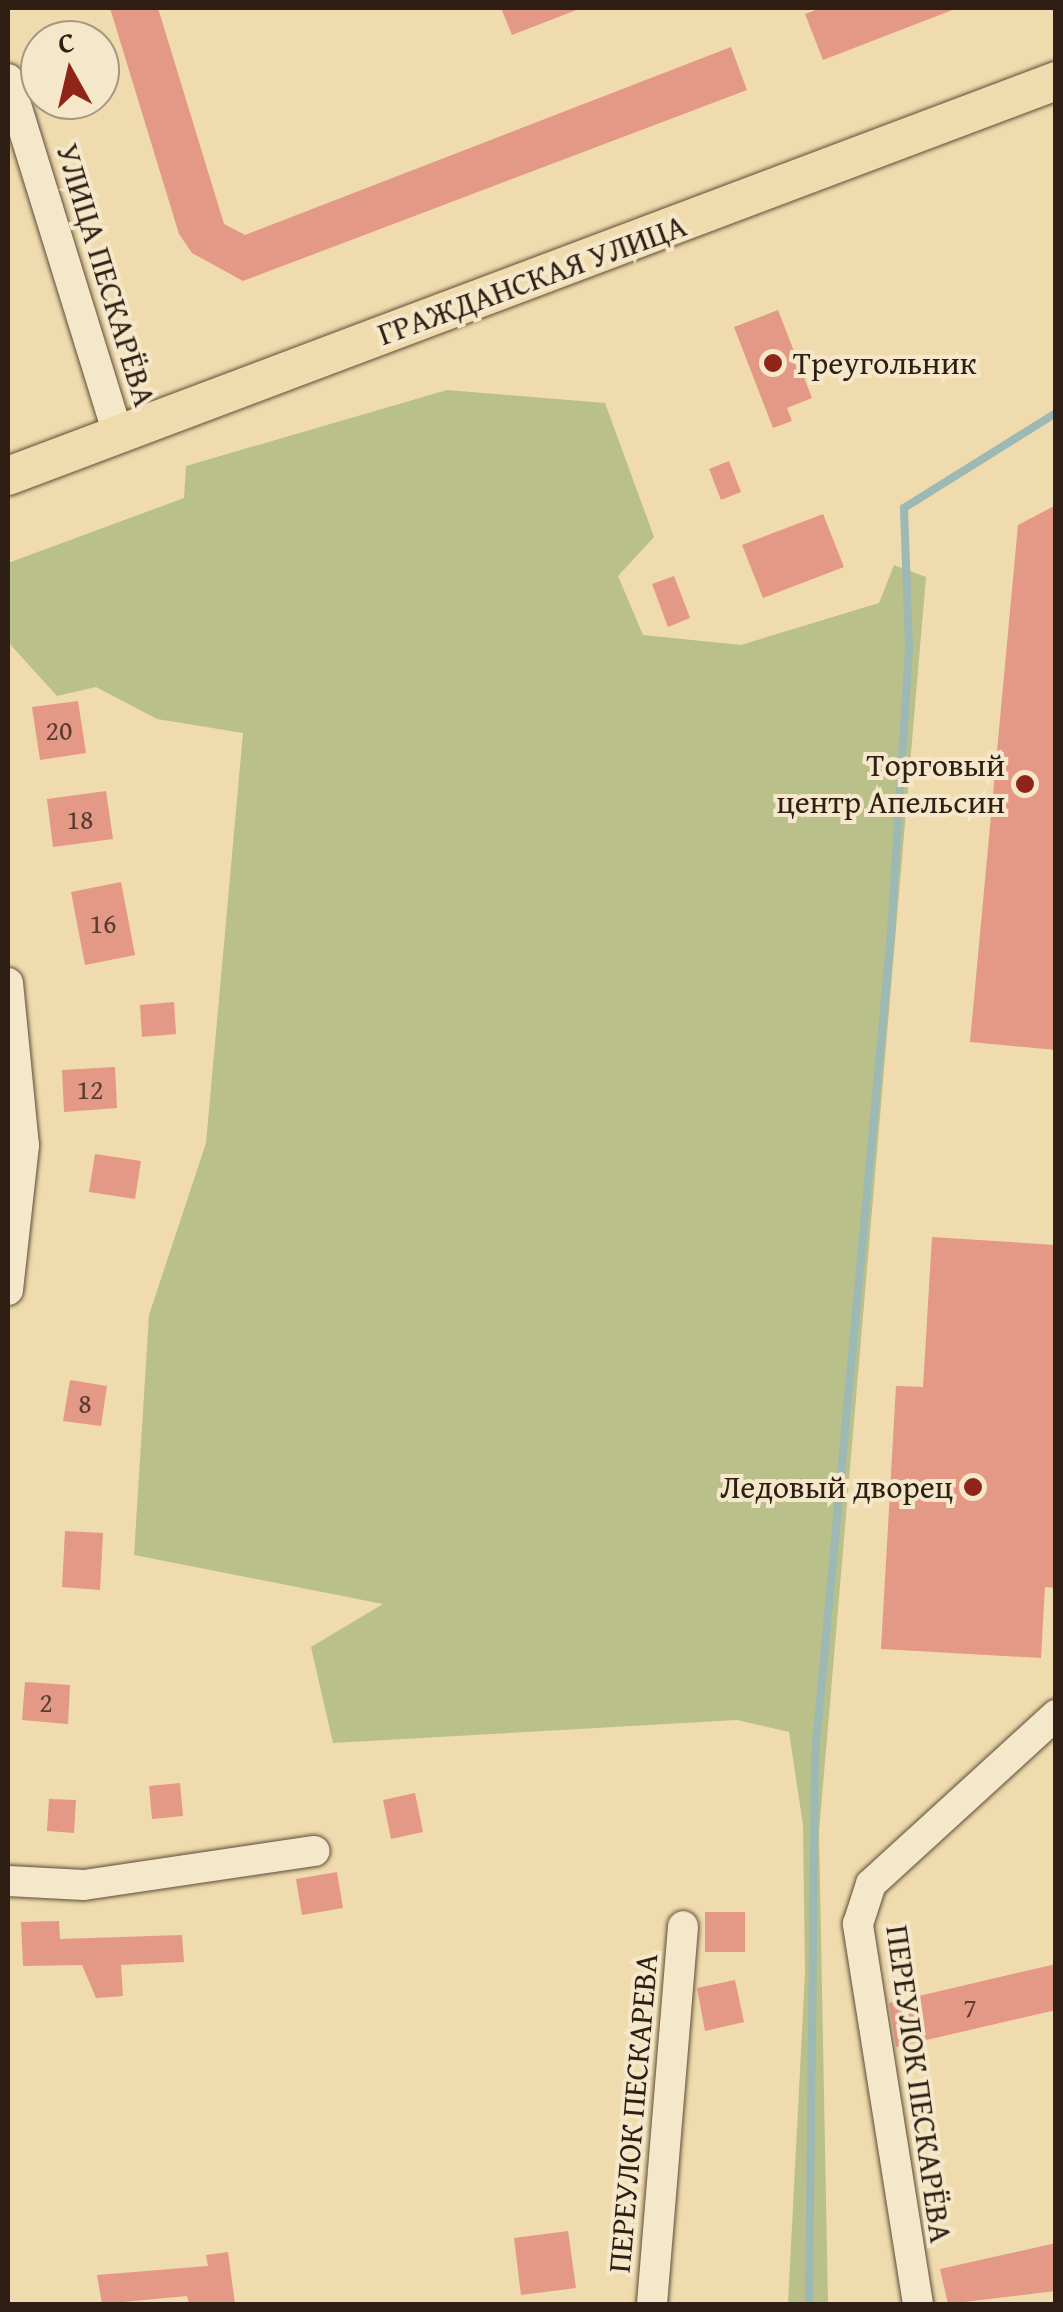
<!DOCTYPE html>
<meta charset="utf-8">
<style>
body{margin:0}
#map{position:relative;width:1063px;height:2312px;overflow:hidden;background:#efdbad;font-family:"Gentium Book Plus",serif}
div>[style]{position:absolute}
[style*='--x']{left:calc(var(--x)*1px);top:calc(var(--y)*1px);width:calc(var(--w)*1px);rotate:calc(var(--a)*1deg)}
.green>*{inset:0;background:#bac089}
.stream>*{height:8px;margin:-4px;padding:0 4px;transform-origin:4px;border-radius:4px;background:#9db9b4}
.building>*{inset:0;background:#e49886}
.roads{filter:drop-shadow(0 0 2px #5e4d3a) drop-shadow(0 0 2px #5e4d3a)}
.minor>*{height:30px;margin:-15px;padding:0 15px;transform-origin:15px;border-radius:15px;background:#f5e8ca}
.major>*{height:38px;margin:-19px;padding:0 19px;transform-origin:19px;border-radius:19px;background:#efdbad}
.dots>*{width:28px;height:28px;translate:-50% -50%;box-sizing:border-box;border:5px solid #f5e8ca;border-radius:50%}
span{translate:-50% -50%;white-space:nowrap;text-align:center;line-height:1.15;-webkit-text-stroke:8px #f5e8ca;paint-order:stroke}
.number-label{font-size:28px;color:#5c3c30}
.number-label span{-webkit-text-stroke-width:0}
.street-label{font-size:32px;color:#2e1e14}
.poi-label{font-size:32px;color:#2e1e14}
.left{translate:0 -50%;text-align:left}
.right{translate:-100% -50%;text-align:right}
.frame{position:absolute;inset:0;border:10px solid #2e1e14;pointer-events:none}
.north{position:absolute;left:20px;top:20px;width:100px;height:100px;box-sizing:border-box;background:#f5e8ca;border:2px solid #a59781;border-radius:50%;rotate:352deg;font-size:28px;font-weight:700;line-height:40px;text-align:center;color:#2e1e14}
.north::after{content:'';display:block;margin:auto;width:35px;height:45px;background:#8f2418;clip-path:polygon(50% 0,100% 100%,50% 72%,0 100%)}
</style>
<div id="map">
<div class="green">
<i style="clip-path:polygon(447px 390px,605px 403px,654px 537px,618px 576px,643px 635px,741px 645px,879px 603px,894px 565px,926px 577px,819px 1832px,828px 2304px,788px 2304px,805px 1973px,803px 1825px,789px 1732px,737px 1720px,333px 1743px,311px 1647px,383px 1604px,134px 1555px,149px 1315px,206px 1143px,243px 733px,157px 719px,96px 687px,57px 696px,8px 642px,8px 563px,184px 498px,186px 466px)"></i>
</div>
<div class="stream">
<i style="--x:809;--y:2304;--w:549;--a:-89.37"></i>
<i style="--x:815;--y:1755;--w:826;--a:-84.72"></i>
<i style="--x:891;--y:933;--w:288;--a:-86.4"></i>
<i style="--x:909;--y:646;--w:138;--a:-92.1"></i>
<i style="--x:904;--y:508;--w:179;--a:-32"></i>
</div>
<div class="building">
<i style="clip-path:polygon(110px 8px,158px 8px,224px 224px,245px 235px,731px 47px,747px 90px,243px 281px,192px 253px,179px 234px)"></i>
<i style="clip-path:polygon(501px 8px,578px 8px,579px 9px,512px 35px)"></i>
<i style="clip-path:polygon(821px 8px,954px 8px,955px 9px,823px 60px,805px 14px)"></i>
<i style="clip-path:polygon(778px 310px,812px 398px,787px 408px,792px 421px,773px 428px,734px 327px)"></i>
<i style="clip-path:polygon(729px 461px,741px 492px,721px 500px,709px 469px)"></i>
<i style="clip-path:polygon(1056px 505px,1056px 1050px,970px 1042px,1018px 525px)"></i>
<i style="clip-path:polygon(823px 514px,844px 567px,763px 598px,742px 545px)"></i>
<i style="clip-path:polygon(674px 576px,690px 618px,668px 627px,652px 584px)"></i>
<i style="clip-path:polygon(78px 701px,86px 753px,40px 760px,32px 707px)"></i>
<i style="clip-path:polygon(106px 791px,113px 839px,53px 847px,47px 799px)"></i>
<i style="clip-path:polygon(121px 882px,135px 955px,85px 965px,71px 892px)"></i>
<i style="clip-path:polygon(174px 1002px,176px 1034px,142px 1037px,140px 1005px)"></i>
<i style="clip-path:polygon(115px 1067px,117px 1108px,64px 1112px,62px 1070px)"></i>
<i style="clip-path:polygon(95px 1154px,141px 1161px,135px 1199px,89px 1192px)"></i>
<i style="clip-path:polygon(932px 1237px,1056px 1245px,1056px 1588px,1045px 1587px,1041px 1658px,881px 1649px,896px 1386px,923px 1387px)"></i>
<i style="clip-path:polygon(70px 1380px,107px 1386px,101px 1426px,63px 1421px)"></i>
<i style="clip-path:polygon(65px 1531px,103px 1533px,100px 1590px,62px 1587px)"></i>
<i style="clip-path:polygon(25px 1682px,70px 1685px,68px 1724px,22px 1720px)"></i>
<i style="clip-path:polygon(180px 1783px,183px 1816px,152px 1819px,149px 1786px)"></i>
<i style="clip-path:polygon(415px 1793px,423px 1832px,391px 1839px,383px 1800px)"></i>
<i style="clip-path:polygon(49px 1799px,76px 1800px,74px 1833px,47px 1831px)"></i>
<i style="clip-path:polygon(337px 1872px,343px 1908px,302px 1915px,296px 1879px)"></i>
<i style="clip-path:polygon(705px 1912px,745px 1912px,745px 1952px,705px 1952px)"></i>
<i style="clip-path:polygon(59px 1921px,60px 1939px,182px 1935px,184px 1962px,121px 1965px,123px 1996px,96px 1998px,82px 1965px,23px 1966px,21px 1922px)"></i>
<i style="clip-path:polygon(1056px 1964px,1056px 2010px,896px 2047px,889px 2003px)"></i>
<i style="clip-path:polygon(735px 1980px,744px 2022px,705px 2031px,697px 1988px)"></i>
<i style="clip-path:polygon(568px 2231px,576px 2288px,521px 2295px,514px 2238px)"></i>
<i style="clip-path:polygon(1056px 2243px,1056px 2291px,948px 2304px,940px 2269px)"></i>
<i style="clip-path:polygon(228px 2252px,235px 2304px,189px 2304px,187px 2296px,102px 2304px,97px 2275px,208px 2266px,206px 2255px)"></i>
</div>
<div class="roads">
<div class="minor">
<i style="--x:8;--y:79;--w:372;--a:72.8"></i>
<i style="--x:8;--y:983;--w:163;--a:84.4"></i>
<i style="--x:24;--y:1145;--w:146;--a:96.3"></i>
<i style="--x:8;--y:1881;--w:76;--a:3"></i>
<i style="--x:84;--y:1885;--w:233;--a:-8.4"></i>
<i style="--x:652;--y:2304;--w:379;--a:-85.3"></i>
<i style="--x:918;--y:2304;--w:385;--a:-99"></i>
<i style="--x:858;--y:1924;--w:42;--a:-72"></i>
<i style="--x:871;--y:1884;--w:251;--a:-42.4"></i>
</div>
<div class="major">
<i style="--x:8;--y:476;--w:1120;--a:-20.65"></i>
</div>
</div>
<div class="dots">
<i style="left:773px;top:363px;background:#8f2418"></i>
<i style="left:1025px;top:784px;background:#8f2418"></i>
<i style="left:973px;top:1487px;background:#8f2418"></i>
</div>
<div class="number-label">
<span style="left:59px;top:730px">20</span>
<span style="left:80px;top:819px">18</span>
<span style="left:103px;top:923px">16</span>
<span style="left:90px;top:1089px">12</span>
<span style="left:85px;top:1403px">8</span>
<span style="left:46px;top:1702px">2</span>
<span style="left:970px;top:2007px">7</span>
</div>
<div class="street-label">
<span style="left:106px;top:275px;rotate:73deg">УЛИЦА ПЕСКАРЁВА</span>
<span style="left:532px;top:280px;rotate:-20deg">ГРАЖДАНСКАЯ УЛИЦА</span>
<span style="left:919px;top:2084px;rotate:82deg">ПЕРЕУЛОК ПЕСКАРЁВА</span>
<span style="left:633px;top:2113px;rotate:-85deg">ПЕРЕУЛОК ПЕСКАРЕВА</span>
</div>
<div class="poi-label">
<span class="left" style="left:793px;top:363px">Треугольник</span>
<span class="right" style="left:1005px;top:784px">Торговый<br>центр Апельсин</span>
<span class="right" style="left:953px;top:1487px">Ледовый дворец</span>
</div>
<div class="frame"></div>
<div class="north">С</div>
</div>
